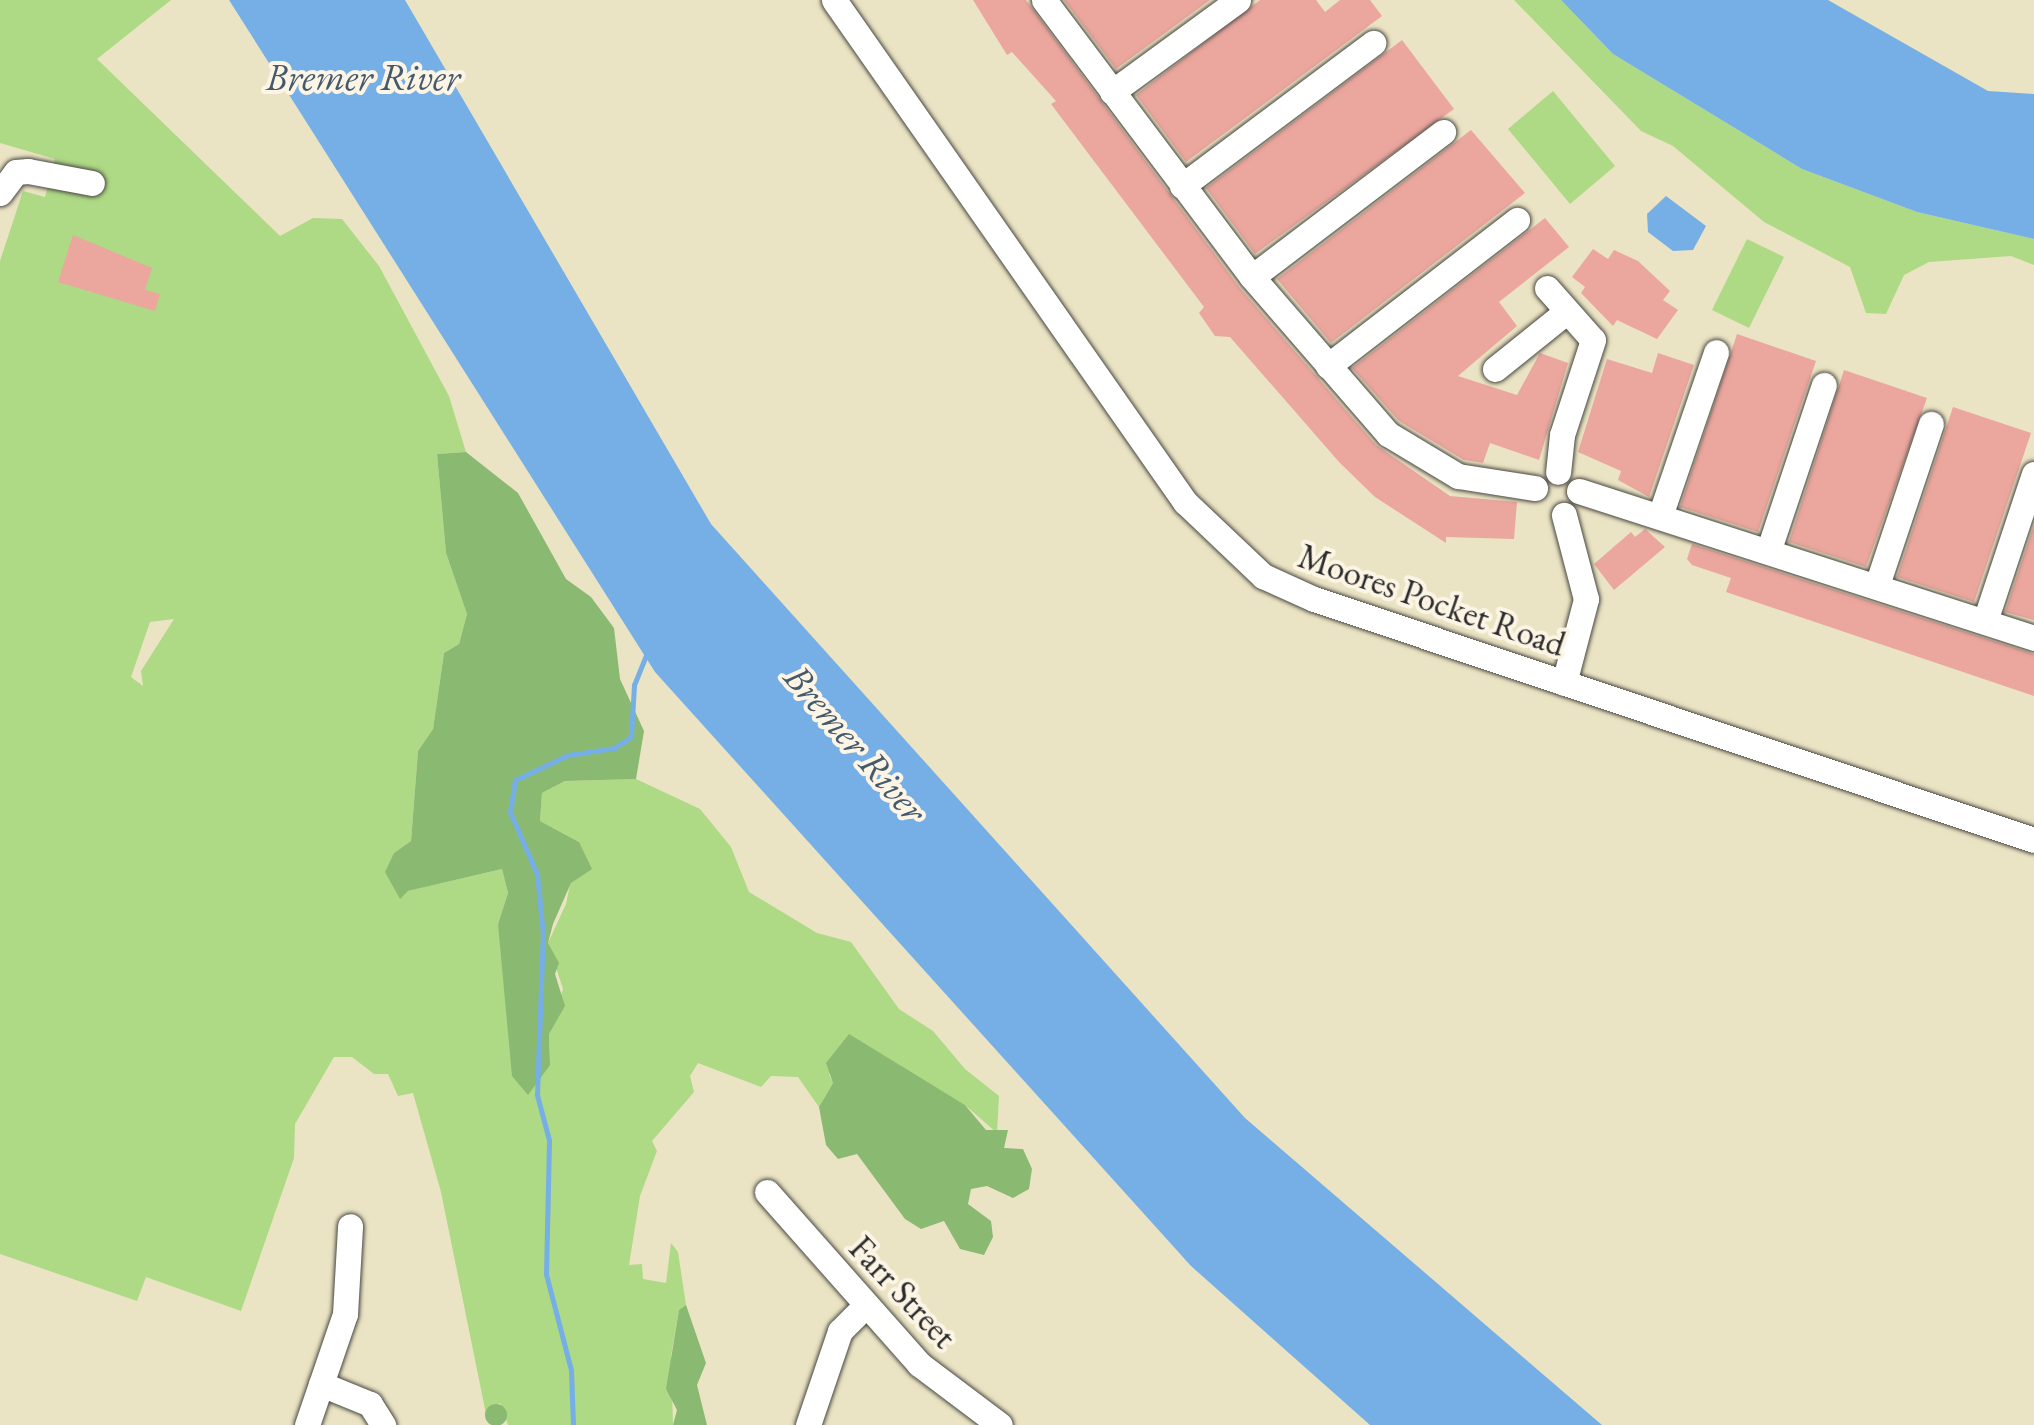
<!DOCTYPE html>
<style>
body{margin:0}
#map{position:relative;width:2034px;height:1425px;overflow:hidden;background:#ebe4c4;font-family:"EB Garamond",serif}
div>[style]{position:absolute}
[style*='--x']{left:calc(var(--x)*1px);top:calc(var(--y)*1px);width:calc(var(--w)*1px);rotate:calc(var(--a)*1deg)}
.green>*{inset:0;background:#aed985}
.forest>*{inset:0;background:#8ab972}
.round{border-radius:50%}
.water>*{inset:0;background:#76afe6}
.stream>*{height:5px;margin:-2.5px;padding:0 2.5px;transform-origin:2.5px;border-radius:2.5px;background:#76afe6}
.building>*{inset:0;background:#eba69e}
.roads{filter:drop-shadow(0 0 2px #484742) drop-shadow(0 0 2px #484742)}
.minor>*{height:25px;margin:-12.5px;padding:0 12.5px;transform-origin:12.5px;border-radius:12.5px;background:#fff}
span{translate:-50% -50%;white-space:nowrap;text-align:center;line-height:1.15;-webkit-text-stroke:8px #fcf5e5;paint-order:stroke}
.street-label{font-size:35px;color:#2b2b2b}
.water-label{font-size:38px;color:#45596c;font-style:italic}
</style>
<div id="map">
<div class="green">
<i style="clip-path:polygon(evenodd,0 0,171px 0,97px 59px,280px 236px,313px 218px,342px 219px,379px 266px,449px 396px,466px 452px,437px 454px,446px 553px,467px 614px,459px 644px,444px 653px,433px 729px,418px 751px,411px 841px,394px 853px,408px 891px,502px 869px,508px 893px,498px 924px,550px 1066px,549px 1034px,563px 989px,548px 943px,566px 904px,579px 842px,540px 821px,542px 793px,565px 781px,636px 779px,700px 809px,731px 847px,749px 892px,817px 933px,851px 942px,899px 1009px,933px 1031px,965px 1069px,999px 1096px,997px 1133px,965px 1105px,864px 1045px,829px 1074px,833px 1083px,819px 1107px,798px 1077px,771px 1076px,761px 1087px,698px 1063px,690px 1076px,694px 1092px,652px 1141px,657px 1151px,640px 1196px,629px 1265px,642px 1264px,643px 1279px,666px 1283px,671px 1243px,678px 1252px,686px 1305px,679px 1310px,671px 1356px,673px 1425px,508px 1425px,500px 1403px,486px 1414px,441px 1192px,413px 1093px,398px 1096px,388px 1074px,374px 1074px,352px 1057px,334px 1057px,295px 1124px,294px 1158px,241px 1311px,146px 1277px,137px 1301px,0 1254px,0 261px,23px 191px,45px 197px,55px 159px,0 143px,0 0,174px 619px,141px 671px,143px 686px,131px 677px,150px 622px,174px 619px)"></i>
<i style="clip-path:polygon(1514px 0,1561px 0,1613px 54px,1802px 169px,1917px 212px,2034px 239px,2034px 265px,2011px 256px,1929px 262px,1904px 275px,1886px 314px,1866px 313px,1850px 267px,1764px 222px,1673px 146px,1641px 131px)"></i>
<i style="clip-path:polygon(1553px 91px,1615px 166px,1570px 204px,1508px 129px)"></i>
<i style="clip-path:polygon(1747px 239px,1784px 257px,1749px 328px,1712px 310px)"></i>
</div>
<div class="forest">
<i style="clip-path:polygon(466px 452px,518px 493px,566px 579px,591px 597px,614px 628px,620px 679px,644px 731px,636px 779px,565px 781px,542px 793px,540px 821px,579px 842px,592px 869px,571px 883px,553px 924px,548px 943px,559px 963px,555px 974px,565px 1006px,549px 1034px,550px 1065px,528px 1095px,512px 1076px,498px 924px,508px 893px,502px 869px,408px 891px,400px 899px,385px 872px,394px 853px,411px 841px,418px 751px,433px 729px,444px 653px,459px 644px,467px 614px,446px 553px,437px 454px)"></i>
<i style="clip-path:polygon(849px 1034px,965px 1105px,986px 1130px,1008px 1130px,1004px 1148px,1023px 1149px,1032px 1169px,1029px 1189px,1013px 1198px,987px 1186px,971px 1189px,968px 1204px,991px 1221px,993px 1237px,984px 1255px,960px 1249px,944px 1221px,921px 1229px,905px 1219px,857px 1154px,838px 1159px,826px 1145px,819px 1107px,833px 1083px,826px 1063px)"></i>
<i style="clip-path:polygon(686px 1305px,706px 1363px,697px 1385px,707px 1425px,673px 1425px,677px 1410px,666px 1389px,679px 1310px)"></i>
<i class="round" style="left:485px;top:1404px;width:22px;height:22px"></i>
</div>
<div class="water">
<i style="clip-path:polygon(229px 0,405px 0,711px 524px,1245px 1118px,1602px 1425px,1370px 1425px,1191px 1266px,655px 672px)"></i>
<i style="clip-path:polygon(1561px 0,1828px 0,1988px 91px,2034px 94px,2034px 239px,1917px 212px,1802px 169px,1613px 54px)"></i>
<i style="clip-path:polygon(1666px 196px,1706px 226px,1693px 250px,1673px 251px,1648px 232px,1647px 214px)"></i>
</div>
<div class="stream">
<i style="--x:573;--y:1425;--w:55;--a:-92.1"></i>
<i style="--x:571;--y:1370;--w:99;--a:-104.6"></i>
<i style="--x:546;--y:1274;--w:134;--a:-88.7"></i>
<i style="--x:549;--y:1140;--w:47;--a:-104.9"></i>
<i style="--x:537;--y:1095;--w:160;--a:-87.9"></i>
<i style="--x:543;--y:935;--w:61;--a:-95.6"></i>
<i style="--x:537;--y:874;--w:68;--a:-113.5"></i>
<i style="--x:510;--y:812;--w:32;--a:-81"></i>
<i style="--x:515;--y:780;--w:59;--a:-25.3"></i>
<i style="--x:568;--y:755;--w:47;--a:-8.7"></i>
<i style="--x:614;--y:748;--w:20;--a:-33"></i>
<i style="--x:631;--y:737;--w:52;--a:-86.7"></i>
<i style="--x:634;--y:685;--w:35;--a:-68"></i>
</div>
<div class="building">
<i style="clip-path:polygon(973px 0,1026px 0,1239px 287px,1376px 445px,1450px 496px,1517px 502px,1514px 539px,1446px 537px,1446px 543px,1375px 497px,1339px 462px,1230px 337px,1215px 336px,1199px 313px,1204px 307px,1051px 104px,1056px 101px,1012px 52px,1007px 55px)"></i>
<i style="clip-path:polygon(1064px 0,1210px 0,1116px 69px)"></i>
<i style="clip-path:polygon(1260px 0,1316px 0,1325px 12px,1340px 0,1370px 0,1382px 16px,1186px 162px,1136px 95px)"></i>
<i style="clip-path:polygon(1402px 40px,1454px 109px,1255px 254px,1206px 188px)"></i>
<i style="clip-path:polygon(1471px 130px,1525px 193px,1331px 343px,1277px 279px)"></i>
<i style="clip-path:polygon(1545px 218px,1569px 247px,1499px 302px,1517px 326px,1458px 376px,1517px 395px,1540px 353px,1568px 363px,1539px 460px,1490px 443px,1483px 463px,1464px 460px,1399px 421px,1352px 368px)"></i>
<i style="clip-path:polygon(73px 235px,152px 268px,145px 290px,160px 294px,155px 311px,58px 282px)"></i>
<i style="clip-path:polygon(1593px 249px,1608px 259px,1614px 250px,1638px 261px,1670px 291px,1663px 300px,1678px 310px,1657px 339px,1617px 320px,1613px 326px,1581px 293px,1585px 287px,1572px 277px)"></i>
<i style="clip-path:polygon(1737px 334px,1816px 361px,1758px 532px,1680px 507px)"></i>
<i style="clip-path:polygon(1658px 353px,1694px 365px,1649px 497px,1618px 480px,1621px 471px,1578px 452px,1607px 359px,1652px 373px)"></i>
<i style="clip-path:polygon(1844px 370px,1927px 398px,1866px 567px,1789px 542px)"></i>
<i style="clip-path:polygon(1953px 407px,2031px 433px,1974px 602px,1897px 577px)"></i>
<i style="clip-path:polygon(2034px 525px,2034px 620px,2005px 612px)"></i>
<i style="clip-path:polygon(1645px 529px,1665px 547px,1614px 590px,1594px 564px,1631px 532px,1635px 537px)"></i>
<i style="clip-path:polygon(1692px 544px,2034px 654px,2034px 696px,1726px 592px,1731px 578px,1692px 565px,1687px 559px)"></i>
</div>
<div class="roads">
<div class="minor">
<i style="--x:834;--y:0;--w:613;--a:55.04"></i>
<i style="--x:1185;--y:502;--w:108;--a:43.5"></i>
<i style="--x:1263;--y:576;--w:56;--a:24.3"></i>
<i style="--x:1314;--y:599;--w:759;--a:18.51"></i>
<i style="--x:1044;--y:0;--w:346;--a:53.1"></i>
<i style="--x:1252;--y:277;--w:208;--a:49.1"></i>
<i style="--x:1388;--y:434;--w:82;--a:31"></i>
<i style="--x:1458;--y:476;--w:78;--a:8.9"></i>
<i style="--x:1112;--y:92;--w:156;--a:-36.1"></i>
<i style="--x:1182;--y:186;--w:239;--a:-36.8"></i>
<i style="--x:0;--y:193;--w:26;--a:-53"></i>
<i style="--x:16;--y:172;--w:12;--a:-5"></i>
<i style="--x:28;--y:171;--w:65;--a:10.6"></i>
<i style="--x:1252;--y:277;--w:240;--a:-37.2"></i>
<i style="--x:1547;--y:288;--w:69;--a:48.5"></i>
<i style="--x:1593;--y:340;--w:100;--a:108.1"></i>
<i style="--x:1562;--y:435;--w:37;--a:96"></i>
<i style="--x:1328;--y:366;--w:239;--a:-37.7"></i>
<i style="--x:1495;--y:369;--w:91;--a:-38.8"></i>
<i style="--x:1579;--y:491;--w:478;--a:17.9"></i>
<i style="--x:1661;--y:513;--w:170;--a:-71.1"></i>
<i style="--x:1769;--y:549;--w:173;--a:-71.5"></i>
<i style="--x:1877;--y:585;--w:170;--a:-71.5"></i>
<i style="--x:1985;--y:621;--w:155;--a:-71.6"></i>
<i style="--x:1564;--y:683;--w:87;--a:-75.3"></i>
<i style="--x:1586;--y:599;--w:87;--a:-104.7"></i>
<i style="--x:767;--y:1192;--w:230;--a:48.5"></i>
<i style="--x:919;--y:1364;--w:101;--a:37"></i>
<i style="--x:321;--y:1384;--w:53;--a:22.2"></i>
<i style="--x:370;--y:1404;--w:25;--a:58"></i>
<i style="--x:307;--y:1425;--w:117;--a:-71.1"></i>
<i style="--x:345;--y:1314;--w:88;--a:-86.7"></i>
<i style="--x:808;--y:1425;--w:99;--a:-71.2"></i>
<i style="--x:840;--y:1331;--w:37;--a:-45"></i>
</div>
</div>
<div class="street-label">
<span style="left:1432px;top:600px;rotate:19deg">Moores Pocket Road</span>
<span style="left:903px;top:1292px;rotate:47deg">Farr Street</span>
</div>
<div class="water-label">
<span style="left:363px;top:77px">Bremer River</span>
<span style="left:856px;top:743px;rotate:49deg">Bremer River</span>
</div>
</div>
